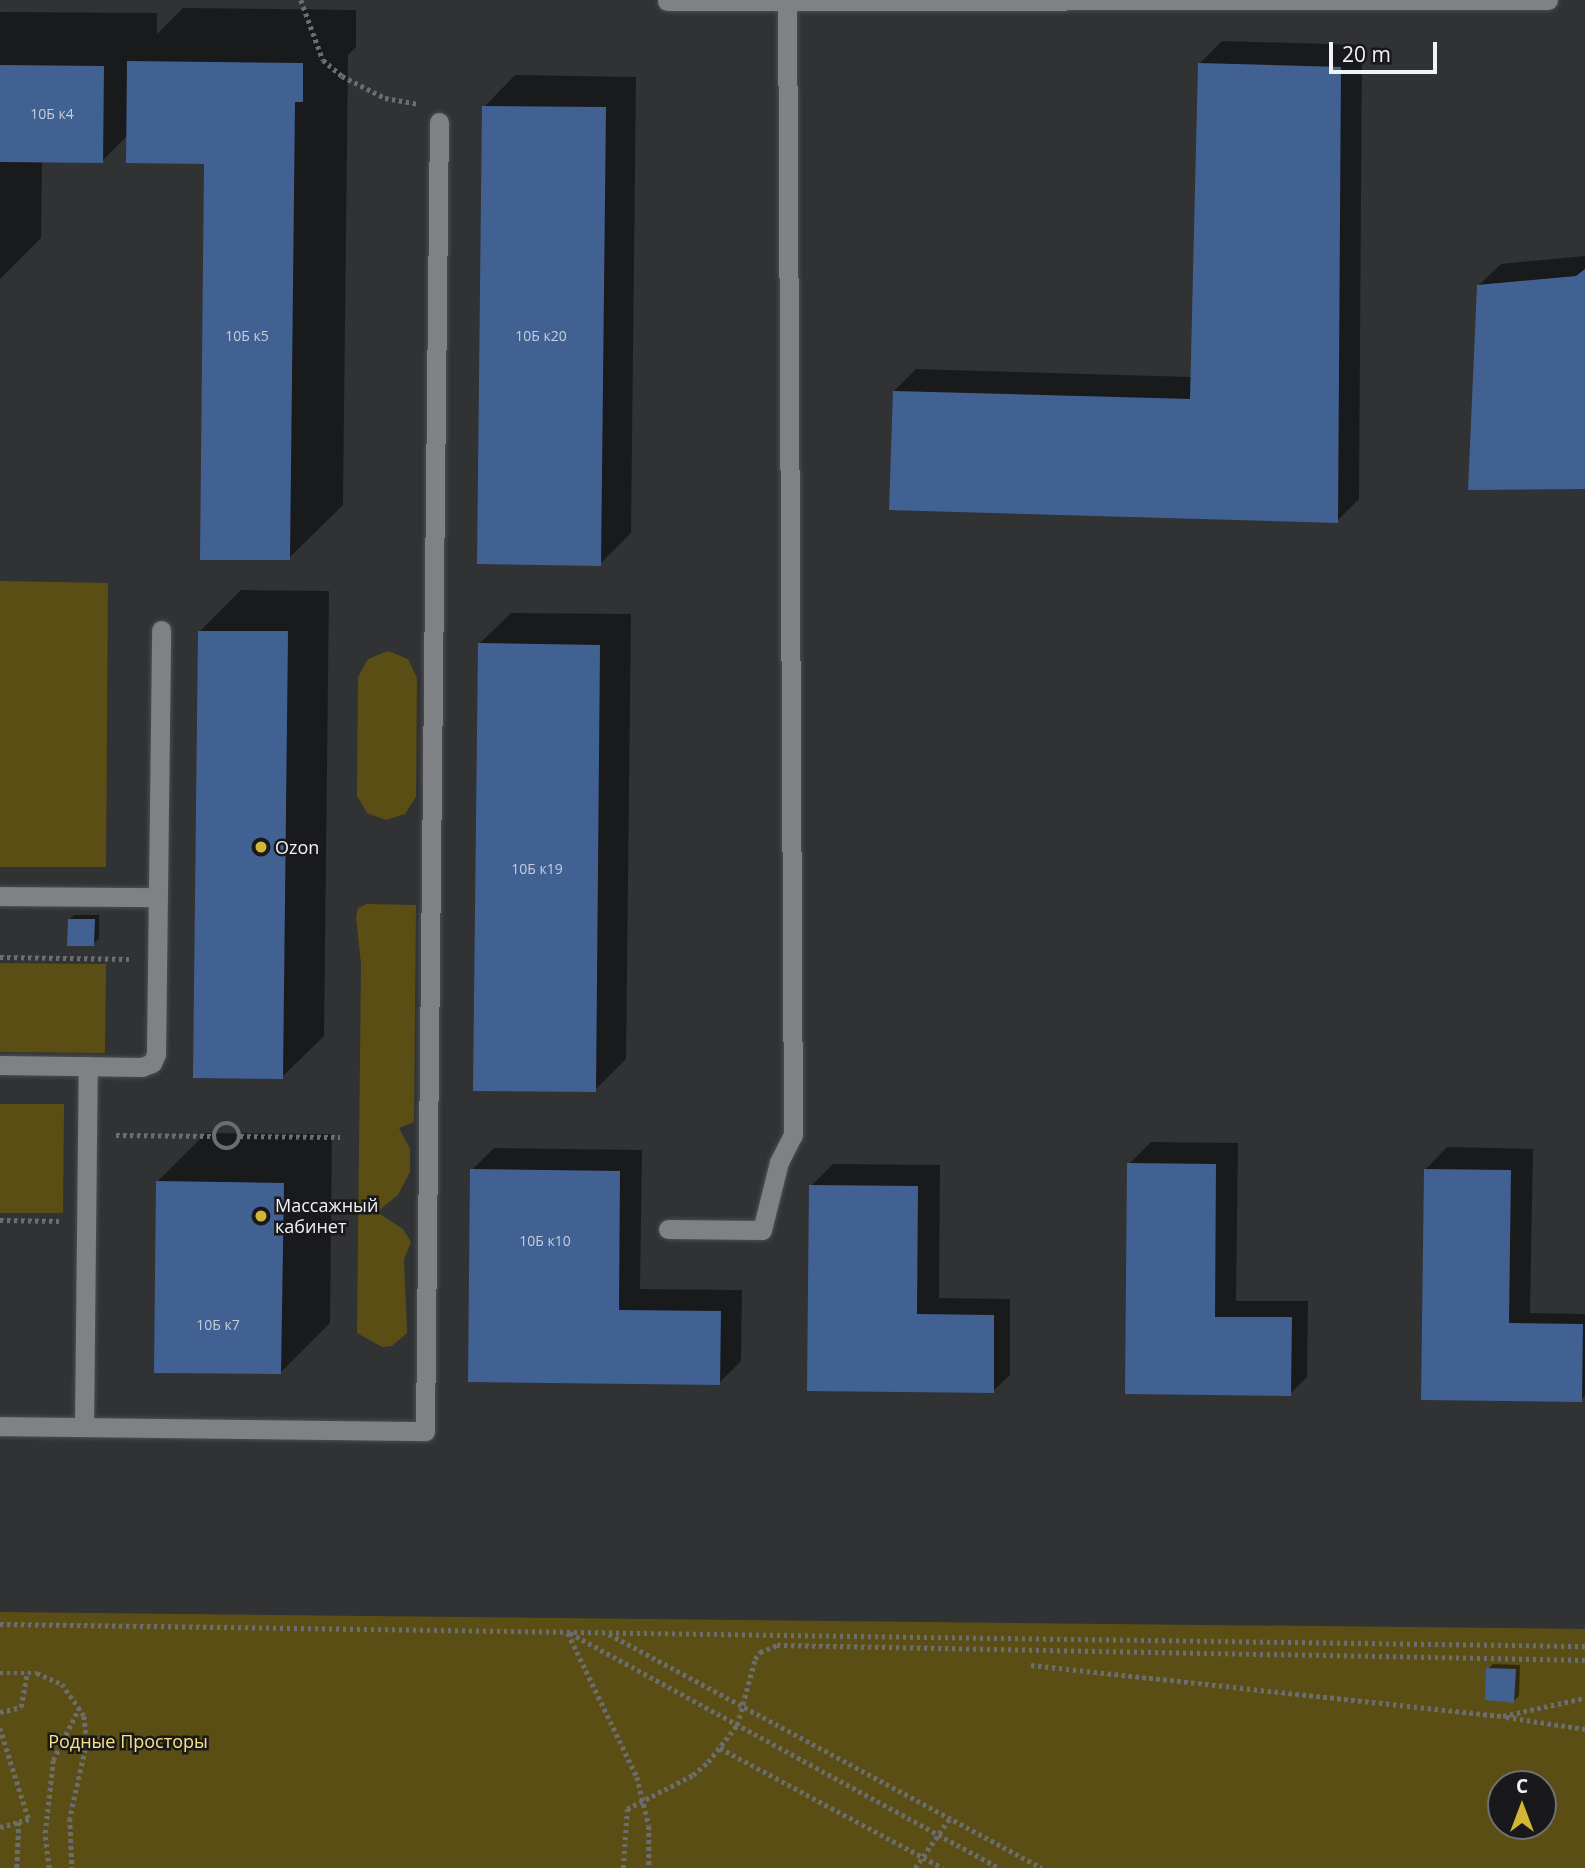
<!DOCTYPE html>
<meta charset="utf-8">
<style>
body{margin:0}
#map{position:relative;width:1585px;height:1868px;overflow:hidden;background:#303234;font-family:"Open Sans",sans-serif}
div>[style]{position:absolute}
[style*='--x']{left:calc(var(--x)*1px);top:calc(var(--y)*1px);width:calc(var(--w)*1px);rotate:calc(var(--a)*1deg)}
.green>*{inset:0;background:#5b4e15}
.shadow>*{inset:0;background:#0007}
.building>*{inset:0;background:#426193}
.path>*{height:4.5px;margin-top:-2.25px;transform-origin:0;background:repeating-linear-gradient(90deg,#6b6d6f 0 3.5px,transparent 0 7px)}
.path>.ring{margin:-2.25px;padding:0;box-sizing:content-box;background:none;border:4.5px solid #6b6d6f;border-radius:50%}
.roads{filter:drop-shadow(0 0 2px #4c4d50) drop-shadow(0 0 2px #4c4d50)}
.service>*{height:19px;margin:-9.5px;padding:0 9.5px;transform-origin:9.5px;border-radius:9.5px;background:#7f8184}
.dots>*{width:19px;height:19px;translate:-50% -50%;box-sizing:border-box;border:4px solid #19191b;border-radius:50%}
span{translate:-50% -50%;white-space:nowrap;text-align:center;line-height:1.15;-webkit-text-stroke:5px #19191b;paint-order:stroke}
.number-label{font-size:14px;color:#c4cedc}
.number-label span{-webkit-text-stroke-width:0}
.poi-label{font-size:18px;color:#f0f2f4}
.left{translate:0 -50%;text-align:left}
.park-label{font-size:18px;color:#fae283}
.north{position:absolute;left:1487px;top:1770px;width:70px;height:70px;box-sizing:border-box;background:#19191b;border:2px solid #6f7072;border-radius:50%;rotate:0deg;font-size:19px;font-weight:700;line-height:28px;text-align:center;color:#f0f2f4}
.north::after{content:'';display:block;margin:auto;width:24px;height:32px;background:#d3b635;clip-path:polygon(50% 0,100% 100%,50% 72%,0 100%)}
.scale{position:absolute;left:1329px;top:42px;width:108px;height:32px;box-sizing:border-box;border:4px solid #f0f2f4;border-top:0;padding-left:9px;font-size:21px;line-height:24px;white-space:nowrap;color:#f0f2f4;-webkit-text-stroke:5px #19191b;paint-order:stroke}
</style>
<div id="map">
<div class="green">
<i style="clip-path:polygon(0 581px,108px 583px,106px 867px,0 867px)"></i>
<i style="clip-path:polygon(388px 651px,408px 659px,417px 678px,416px 797px,405px 814px,386px 820px,367px 813px,357px 796px,358px 677px,368px 659px)"></i>
<i style="clip-path:polygon(367px 904px,416px 905px,414px 1122px,399px 1128px,410px 1149px,410px 1172px,398px 1195px,377px 1212px,403px 1229px,411px 1242px,404px 1259px,407px 1333px,392px 1346px,382px 1347px,357px 1333px,361px 964px,356px 917px,358px 908px)"></i>
<i style="clip-path:polygon(0 963px,106px 964px,105px 1053px,0 1052px)"></i>
<i style="clip-path:polygon(0 1104px,64px 1104px,63px 1213px,0 1213px)"></i>
<i style="clip-path:polygon(evenodd,0 1612px,1585px 1629px,1585px 1868px,0 1868px,0 1612px,1501px 1784px,1543px 1784px,1543px 1826px,1501px 1826px,1501px 1784px)"></i>
</div>
<div class="shadow">
<i style="clip-path:polygon(183px 8px,356px 10px,356px 47px,348px 55px,343px 505px,289px 558px,206px 162px,128px 135px,102px 161px,42px 160px,41px 238px,0 279px,0 12px,157px 13px,157px 34px)"></i>
<i style="clip-path:polygon(1222px 41px,1362px 45px,1359px 499px,1337px 521px,894px 391px,916px 369px,1192px 377px,1200px 63px)"></i>
<i style="clip-path:polygon(515px 75px,636px 77px,631px 533px,600px 564px,484px 107px)"></i>
<i style="clip-path:polygon(1585px 256px,1585px 487px,1478px 286px,1501px 264px)"></i>
<i style="clip-path:polygon(241px 590px,329px 591px,324px 1036px,282px 1077px,199px 632px)"></i>
<i style="clip-path:polygon(511px 613px,631px 614px,626px 1059px,595px 1090px,479px 644px)"></i>
<i style="clip-path:polygon(74px 915px,99px 915px,99px 939px,93px 944px,69px 920px)"></i>
<i style="clip-path:polygon(206px 1133px,332px 1134px,330px 1323px,281px 1372px,157px 1182px)"></i>
<i style="clip-path:polygon(1151px 1142px,1238px 1143px,1236px 1301px,1308px 1301px,1307px 1377px,1290px 1394px,1214px 1393px,1129px 1164px)"></i>
<i style="clip-path:polygon(1447px 1147px,1533px 1149px,1530px 1313px,1585px 1314px,1585px 1396px,1581px 1400px,1422px 1398px,1425px 1170px)"></i>
<i style="clip-path:polygon(494px 1148px,642px 1150px,640px 1289px,742px 1290px,741px 1361px,719px 1383px,470px 1380px,472px 1170px)"></i>
<i style="clip-path:polygon(833px 1164px,940px 1165px,939px 1298px,1010px 1299px,1010px 1375px,993px 1391px,809px 1389px,811px 1186px)"></i>
<i style="clip-path:polygon(1493px 1664px,1520px 1665px,1519px 1696px,1514px 1701px,1488px 1669px)"></i>
</div>
<div class="building">
<i style="clip-path:polygon(127px 61px,303px 63px,303px 102px,295px 102px,290px 560px,200px 560px,204px 164px,126px 163px)"></i>
<i style="clip-path:polygon(1198px 63px,1341px 67px,1338px 523px,889px 510px,893px 391px,1190px 399px)"></i>
<i style="clip-path:polygon(0 65px,104px 66px,103px 163px,0 162px)"></i>
<i style="clip-path:polygon(482px 106px,606px 107px,601px 566px,477px 564px)"></i>
<i style="clip-path:polygon(1585px 269px,1585px 489px,1468px 490px,1477px 285px,1576px 276px)"></i>
<i style="clip-path:polygon(198px 631px,288px 631px,283px 1079px,193px 1078px)"></i>
<i style="clip-path:polygon(478px 643px,600px 645px,596px 1092px,473px 1091px)"></i>
<i style="clip-path:polygon(68px 919px,95px 919px,94px 946px,67px 946px)"></i>
<i style="clip-path:polygon(1127px 1163px,1216px 1164px,1215px 1317px,1292px 1317px,1291px 1396px,1125px 1394px)"></i>
<i style="clip-path:polygon(470px 1169px,620px 1171px,619px 1310px,721px 1311px,720px 1385px,468px 1382px)"></i>
<i style="clip-path:polygon(1424px 1169px,1511px 1170px,1509px 1323px,1583px 1324px,1582px 1402px,1421px 1400px)"></i>
<i style="clip-path:polygon(156px 1181px,284px 1183px,281px 1374px,154px 1373px)"></i>
<i style="clip-path:polygon(809px 1185px,918px 1186px,917px 1314px,994px 1315px,994px 1393px,807px 1391px)"></i>
<i style="clip-path:polygon(1486px 1668px,1516px 1669px,1514px 1703px,1485px 1700px)"></i>
</div>
<div class="path">
<i style="--x:301;--y:0;--w:64;--a:69.9"></i>
<i style="--x:323;--y:60;--w:25;--a:40"></i>
<i style="--x:342;--y:76;--w:48;--a:27.1"></i>
<i style="--x:385;--y:98;--w:34;--a:10"></i>
<i style="--x:0;--y:957;--w:129;--a:0.9"></i>
<i class="ring" style="left:214px;top:1123px;width:21.5px;height:21.5px"></i>
<i style="--x:116;--y:1135;--w:97;--a:0.6"></i>
<i style="--x:240;--y:1136;--w:100;--a:0.6"></i>
<i style="--x:0;--y:1220;--w:59;--a:1"></i>
<i style="--x:0;--y:1624;--w:1585;--a:0.8"></i>
<i style="--x:568;--y:1633;--w:160;--a:64.4"></i>
<i style="--x:637;--y:1777;--w:50;--a:76.2"></i>
<i style="--x:649;--y:1826;--w:42;--a:90"></i>
<i style="--x:570;--y:1633;--w:489;--a:28.7"></i>
<i style="--x:609;--y:1634;--w:492;--a:28.4"></i>
<i style="--x:1031;--y:1665;--w:475;--a:6.2"></i>
<i style="--x:1503;--y:1716;--w:84;--a:-12.4"></i>
<i style="--x:0;--y:1673;--w:37;--a:0"></i>
<i style="--x:37;--y:1673;--w:27;--a:24"></i>
<i style="--x:62;--y:1684;--w:39;--a:55"></i>
<i style="--x:84;--y:1716;--w:26;--a:83"></i>
<i style="--x:87;--y:1742;--w:78;--a:102.6"></i>
<i style="--x:70;--y:1818;--w:50;--a:87.7"></i>
<i style="--x:0;--y:1712;--w:22;--a:-13"></i>
<i style="--x:21;--y:1707;--w:35;--a:-80"></i>
<i style="--x:1506;--y:1717;--w:80;--a:8.6"></i>
<i style="--x:0;--y:1728;--w:96;--a:72.5"></i>
<i style="--x:29;--y:1820;--w:10;--a:169"></i>
<i style="--x:720;--y:1748;--w:253;--a:28.3"></i>
<i style="--x:0;--y:1827;--w:20;--a:-15"></i>
<i style="--x:19;--y:1822;--w:46;--a:92.5"></i>
<i style="--x:49;--y:1868;--w:35;--a:-97"></i>
<i style="--x:45;--y:1833;--w:73;--a:-83.7"></i>
<i style="--x:53;--y:1760;--w:58;--a:-63.4"></i>
<i style="--x:623;--y:1868;--w:59;--a:-86.1"></i>
<i style="--x:627;--y:1809;--w:74;--a:-27.3"></i>
<i style="--x:693;--y:1775;--w:20;--a:-41"></i>
<i style="--x:708;--y:1762;--w:47;--a:-51.9"></i>
<i style="--x:737;--y:1725;--w:68;--a:-74.7"></i>
<i style="--x:755;--y:1659;--w:9;--a:-54"></i>
<i style="--x:760;--y:1652;--w:18;--a:-22"></i>
<i style="--x:777;--y:1645;--w:808;--a:1.06"></i>
<i style="--x:915;--y:1868;--w:61;--a:-55"></i>
</div>
<div class="roads">
<div class="service">
<i style="--x:667;--y:1;--w:881;--a:-0.07"></i>
<i style="--x:0;--y:896;--w:158;--a:0.4"></i>
<i style="--x:0;--y:1065;--w:142;--a:0.8"></i>
<i style="--x:142;--y:1067;--w:11;--a:-22"></i>
<i style="--x:152;--y:1063;--w:10;--a:-66"></i>
<i style="--x:156;--y:1054;--w:424;--a:-89.3"></i>
<i style="--x:668;--y:1229;--w:94;--a:0.6"></i>
<i style="--x:762;--y:1230;--w:70;--a:-76"></i>
<i style="--x:779;--y:1162;--w:30;--a:-63"></i>
<i style="--x:793;--y:1135;--w:1133;--a:-90.3"></i>
<i style="--x:0;--y:1426;--w:425;--a:0.7"></i>
<i style="--x:425;--y:1431;--w:1309;--a:-89.39"></i>
<i style="--x:84;--y:1427;--w:361;--a:-89.4"></i>
</div>
</div>
<div class="dots">
<i style="left:261px;top:847px;background:#d3b635"></i>
<i style="left:261px;top:1216px;background:#d3b635"></i>
</div>
<div class="number-label">
<span style="left:52px;top:114px">10Б к4</span>
<span style="left:247px;top:336px">10Б к5</span>
<span style="left:541px;top:336px">10Б к20</span>
<span style="left:537px;top:869px">10Б к19</span>
<span style="left:545px;top:1241px">10Б к10</span>
<span style="left:218px;top:1325px">10Б к7</span>
</div>
<div class="poi-label">
<span class="left" style="left:275px;top:847px">Ozon</span>
<span class="left" style="left:275px;top:1216px">Массажный<br>кабинет</span>
</div>
<div class="park-label">
<span style="left:128px;top:1741px">Родные Просторы</span>
</div>
<div class="north">С</div>
<div class="scale">20 m</div>
</div>
